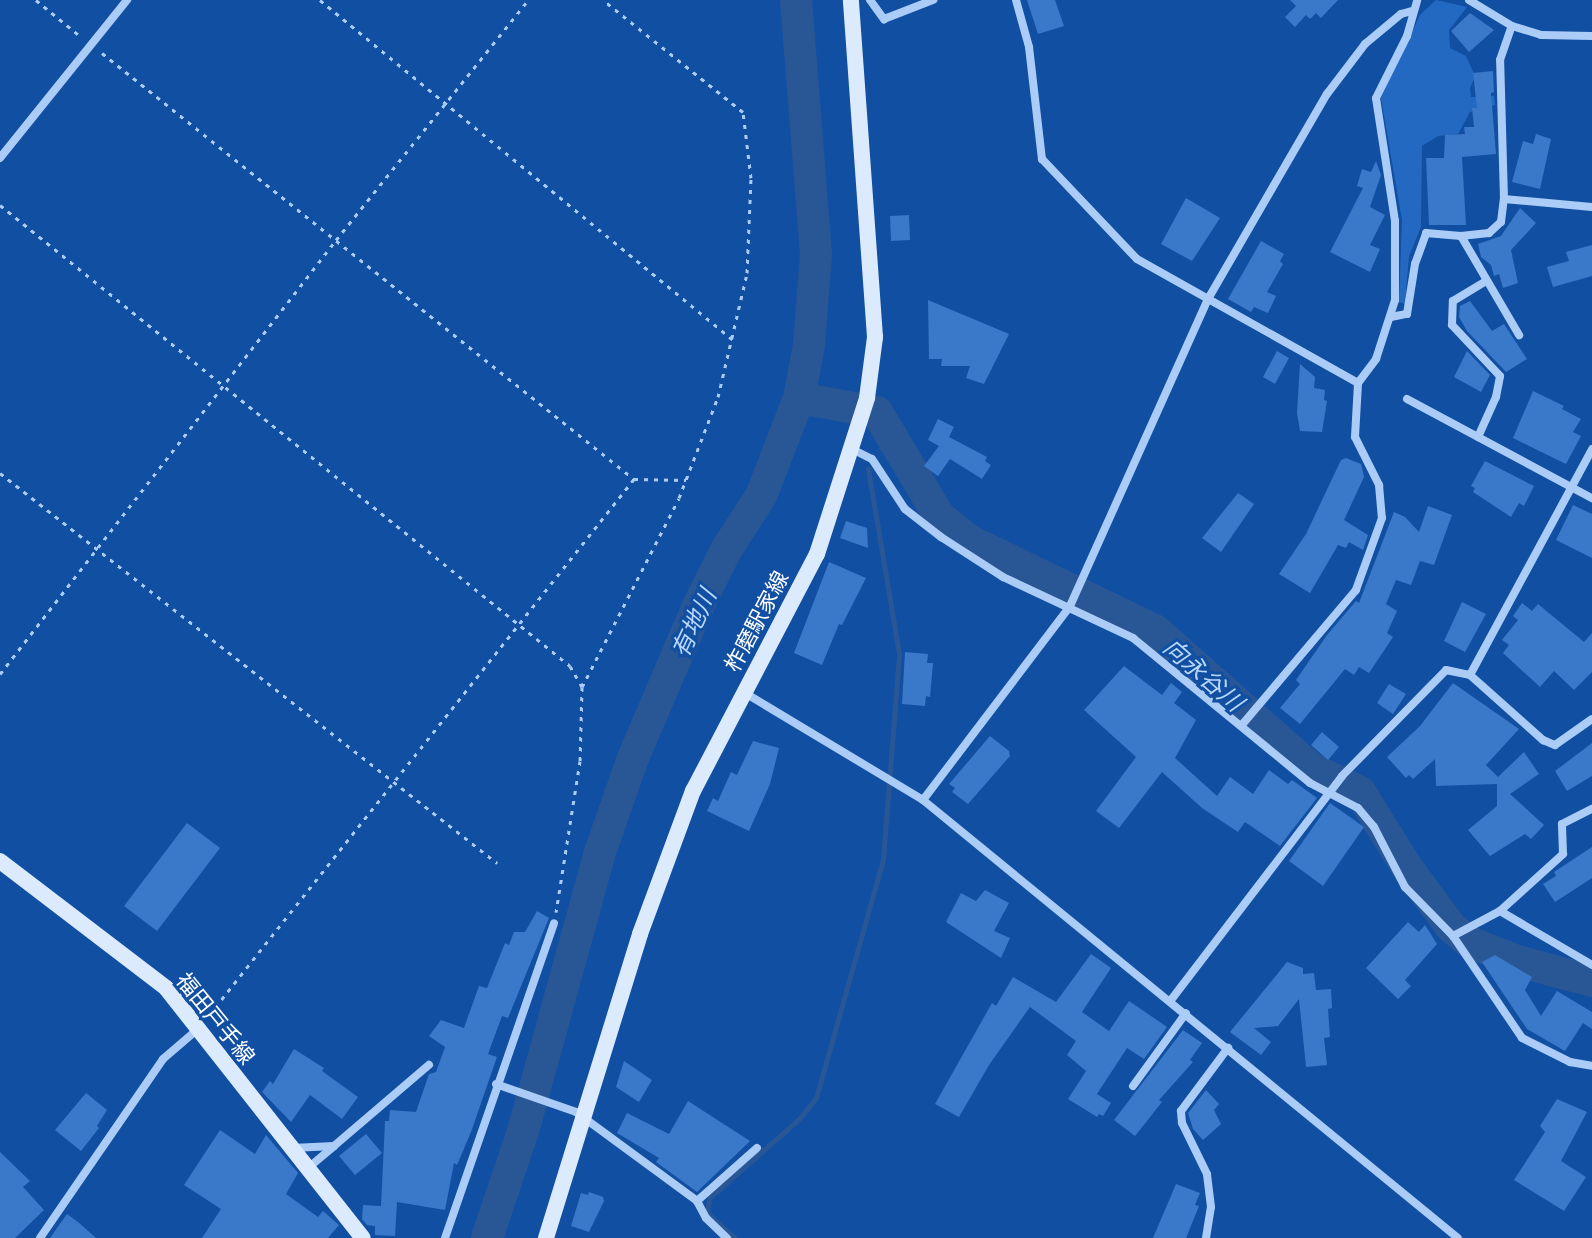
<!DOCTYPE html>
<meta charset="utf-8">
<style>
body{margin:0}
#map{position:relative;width:1592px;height:1238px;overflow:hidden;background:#114fa3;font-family:"Open Sans","Noto Sans JP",sans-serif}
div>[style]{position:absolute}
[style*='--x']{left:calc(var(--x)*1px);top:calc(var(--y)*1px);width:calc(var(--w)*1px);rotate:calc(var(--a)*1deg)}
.green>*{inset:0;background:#2369c2}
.stream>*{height:5px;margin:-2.5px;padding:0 2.5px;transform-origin:2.5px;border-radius:2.5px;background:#295796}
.river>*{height:32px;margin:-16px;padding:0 16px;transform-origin:16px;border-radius:16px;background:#295796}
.building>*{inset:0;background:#3a78c9}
.path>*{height:3px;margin-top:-1.5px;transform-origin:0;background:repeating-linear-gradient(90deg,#abccf6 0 4px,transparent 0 10px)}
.minor>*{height:8px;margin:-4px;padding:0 4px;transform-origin:4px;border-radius:4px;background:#abccf6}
.secondary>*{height:16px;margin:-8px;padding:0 8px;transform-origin:8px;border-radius:8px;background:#dceafe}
span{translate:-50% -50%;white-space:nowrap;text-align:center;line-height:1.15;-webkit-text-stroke:6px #114fa3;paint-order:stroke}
.street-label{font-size:22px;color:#fff}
.water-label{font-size:24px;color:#b8d7fc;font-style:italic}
</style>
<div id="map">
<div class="green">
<i style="clip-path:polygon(1436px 0,1467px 7px,1449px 30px,1450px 48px,1466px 56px,1475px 76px,1470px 88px,1471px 97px,1494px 96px,1495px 105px,1470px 112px,1458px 134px,1438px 136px,1422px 146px,1421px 227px,1409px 256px,1405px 304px,1399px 302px,1402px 220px,1381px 98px,1420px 15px)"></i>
</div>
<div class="stream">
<i style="--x:881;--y:448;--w:15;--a:-32"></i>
<i style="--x:735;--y:1238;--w:38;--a:-138"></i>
<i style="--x:707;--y:1213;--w:15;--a:-82"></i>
<i style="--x:709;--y:1198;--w:120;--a:-41.3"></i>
<i style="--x:799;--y:1119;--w:27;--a:-51"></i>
<i style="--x:816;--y:1098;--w:248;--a:-74.3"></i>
<i style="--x:883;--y:859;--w:206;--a:-85.5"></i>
<i style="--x:899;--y:654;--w:188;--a:-99.5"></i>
</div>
<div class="river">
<i style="--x:799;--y:398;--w:79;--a:10.2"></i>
<i style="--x:877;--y:412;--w:121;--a:59.2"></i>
<i style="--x:939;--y:516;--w:40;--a:39"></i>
<i style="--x:970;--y:541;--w:205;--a:25.7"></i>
<i style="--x:1155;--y:630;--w:208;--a:41.5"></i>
<i style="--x:1311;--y:768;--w:55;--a:26.1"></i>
<i style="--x:1360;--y:792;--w:87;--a:58.1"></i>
<i style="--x:1406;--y:866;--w:76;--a:53.6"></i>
<i style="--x:1451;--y:927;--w:23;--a:40"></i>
<i style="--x:1469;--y:942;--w:52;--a:21.6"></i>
<i style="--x:1517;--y:961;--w:78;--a:14.9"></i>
<i style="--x:487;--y:1238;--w:116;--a:-71.4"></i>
<i style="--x:524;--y:1128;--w:283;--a:-74.6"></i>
<i style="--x:599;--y:855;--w:103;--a:-70.7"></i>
<i style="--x:633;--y:758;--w:165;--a:-66.8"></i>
<i style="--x:698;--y:606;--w:63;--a:-63.4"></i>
<i style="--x:726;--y:550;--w:64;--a:-57.1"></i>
<i style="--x:761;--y:496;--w:105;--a:-68.8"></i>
<i style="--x:799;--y:398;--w:54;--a:-79.3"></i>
<i style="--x:809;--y:345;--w:91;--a:-85.6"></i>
<i style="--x:816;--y:254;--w:255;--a:-94.5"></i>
</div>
<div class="building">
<i style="clip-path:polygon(1027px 0,1055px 0,1064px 26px,1038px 34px)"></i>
<i style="clip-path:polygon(1290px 0,1338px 0,1321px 18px,1316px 13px,1310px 19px,1306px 15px,1295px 27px,1285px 17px,1296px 6px)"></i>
<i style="clip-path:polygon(1470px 13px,1494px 30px,1469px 52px,1451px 31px)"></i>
<i style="clip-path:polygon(1493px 71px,1494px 92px,1491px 93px,1496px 154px,1462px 157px,1466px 225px,1429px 225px,1426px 158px,1444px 158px,1445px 135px,1465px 134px,1464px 127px,1474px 127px,1472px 108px,1477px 108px,1473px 73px)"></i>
<i style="clip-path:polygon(1536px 134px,1551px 139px,1540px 189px,1512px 182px,1523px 141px,1533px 144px)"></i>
<i style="clip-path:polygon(1376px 161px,1381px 175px,1370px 207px,1385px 215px,1370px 245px,1380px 249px,1370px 272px,1330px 252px,1363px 188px,1357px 186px,1362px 169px,1371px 172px)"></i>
<i style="clip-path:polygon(1186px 198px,1220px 218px,1192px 261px,1161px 244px)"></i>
<i style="clip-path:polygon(1520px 208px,1536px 223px,1511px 250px,1518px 283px,1503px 288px,1499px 274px,1494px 276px,1491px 265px,1481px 257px,1478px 244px,1501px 236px)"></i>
<i style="clip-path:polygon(909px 215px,910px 240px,891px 241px,890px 216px)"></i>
<i style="clip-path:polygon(1261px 241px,1284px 254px,1280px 261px,1283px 264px,1267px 292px,1276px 296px,1268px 313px,1254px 307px,1251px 312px,1228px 299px)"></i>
<i style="clip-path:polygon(1592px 245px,1592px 276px,1553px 287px,1547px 267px,1569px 261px,1566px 252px)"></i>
<i style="clip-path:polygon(928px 300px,1009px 334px,984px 384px,966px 378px,970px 366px,941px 366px,942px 359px,929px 359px)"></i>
<i style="clip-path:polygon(1470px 301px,1492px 331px,1504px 324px,1527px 359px,1506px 372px,1467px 331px,1459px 317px,1460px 306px)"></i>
<i style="clip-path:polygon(1277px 351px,1289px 358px,1275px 384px,1263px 377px)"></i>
<i style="clip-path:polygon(1467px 351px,1490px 375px,1481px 392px,1454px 377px)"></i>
<i style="clip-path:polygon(1300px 364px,1315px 377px,1314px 388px,1325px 390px,1324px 400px,1327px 401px,1322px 432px,1300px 431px,1297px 413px)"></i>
<i style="clip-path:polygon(1533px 391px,1564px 406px,1562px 409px,1581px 419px,1573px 432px,1581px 436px,1566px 464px,1513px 438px)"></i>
<i style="clip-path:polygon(938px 419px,954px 427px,949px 437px,987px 457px,985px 461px,991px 465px,982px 479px,950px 459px,938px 476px,924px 466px,939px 446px,928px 440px)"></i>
<i style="clip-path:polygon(1346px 458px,1361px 464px,1364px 477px,1344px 520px,1368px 535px,1363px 550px,1349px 542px,1346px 548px,1338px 545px,1310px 593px,1279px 574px,1306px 534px,1341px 460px)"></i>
<i style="clip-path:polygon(1485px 461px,1534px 486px,1524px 506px,1519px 503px,1511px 517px,1473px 492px,1475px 488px,1471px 486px)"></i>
<i style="clip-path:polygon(1238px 493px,1254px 504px,1221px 552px,1202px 538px)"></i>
<i style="clip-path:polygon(1573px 505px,1592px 514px,1592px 558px,1556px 540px)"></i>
<i style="clip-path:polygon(1428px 506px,1452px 515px,1434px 565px,1420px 561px,1411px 585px,1396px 580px,1386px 604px,1397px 611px,1387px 633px,1393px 637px,1369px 673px,1359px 667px,1354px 675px,1345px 669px,1300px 724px,1280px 708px,1300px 684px,1296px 680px,1327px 635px,1356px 601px,1359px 603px,1394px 512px,1405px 517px,1419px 532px)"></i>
<i style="clip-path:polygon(846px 521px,867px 528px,868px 548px,840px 538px)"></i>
<i style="clip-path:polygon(829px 562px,866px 578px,842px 625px,839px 624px,822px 665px,794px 653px)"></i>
<i style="clip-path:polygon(1462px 602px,1486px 614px,1465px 652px,1444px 641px)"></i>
<i style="clip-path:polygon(1522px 603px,1532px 611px,1538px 604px,1584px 642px,1592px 633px,1592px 672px,1574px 690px,1554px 671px,1540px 687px,1503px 653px,1509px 645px,1502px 640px,1518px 620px,1513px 616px)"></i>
<i style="clip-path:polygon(905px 652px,928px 654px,927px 663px,933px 663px,930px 697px,926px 696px,925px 706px,902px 704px)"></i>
<i style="clip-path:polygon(1124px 666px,1162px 695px,1171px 683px,1182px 692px,1174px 703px,1196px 720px,1175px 758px,1217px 796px,1230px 777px,1253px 794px,1269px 770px,1288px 784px,1292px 780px,1317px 798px,1280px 846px,1245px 822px,1238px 832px,1202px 808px,1162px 772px,1119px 828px,1096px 811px,1136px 757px,1084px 710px)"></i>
<i style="clip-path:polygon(1453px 683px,1519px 729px,1486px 765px,1498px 777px,1524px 752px,1539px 774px,1510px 794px,1544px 825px,1531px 839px,1525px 834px,1490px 856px,1468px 830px,1497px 806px,1497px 784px,1436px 786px,1435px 759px,1413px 779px,1409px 775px,1406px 778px,1387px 757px,1420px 726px)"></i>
<i style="clip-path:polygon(1389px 684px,1406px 694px,1393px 714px,1377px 703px)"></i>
<i style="clip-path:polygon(1322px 732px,1339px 747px,1328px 760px,1311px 745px)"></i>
<i style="clip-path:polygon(990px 736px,1009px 751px,1010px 756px,968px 804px,952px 792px,955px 788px,949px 784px)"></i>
<i style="clip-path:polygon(753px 741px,779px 748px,770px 784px,749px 831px,707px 811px,713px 798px,718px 801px,731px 772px,737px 775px)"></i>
<i style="clip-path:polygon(1592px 743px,1592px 776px,1567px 791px,1555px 771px)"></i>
<i style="clip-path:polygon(1330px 803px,1364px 827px,1323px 886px,1289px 861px)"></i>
<i style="clip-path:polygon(187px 823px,220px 848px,157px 931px,124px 906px)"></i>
<i style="clip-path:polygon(1592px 847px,1592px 878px,1555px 902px,1543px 884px,1556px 876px,1554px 872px)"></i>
<i style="clip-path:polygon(985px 890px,1009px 903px,994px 931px,1010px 938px,1001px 958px,946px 922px,961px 893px,976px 901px)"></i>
<i style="clip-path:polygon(537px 911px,549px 918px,508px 1018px,502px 1016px,488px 1054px,497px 1057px,471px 1132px,457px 1165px,454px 1163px,445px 1210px,397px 1202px,395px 1236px,375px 1235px,375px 1226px,367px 1225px,362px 1219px,363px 1205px,381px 1206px,385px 1121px,389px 1121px,390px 1110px,416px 1112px,429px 1074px,436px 1072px,445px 1047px,429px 1036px,441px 1020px,464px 1028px,479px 986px,487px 988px,505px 943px,509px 945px,514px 932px,525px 932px)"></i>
<i style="clip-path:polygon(1408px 922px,1419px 932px,1425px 925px,1437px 944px,1405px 980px,1411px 986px,1398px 999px,1366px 968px)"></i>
<i style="clip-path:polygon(1091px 954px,1111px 968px,1082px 1012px,1109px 1031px,1129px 1001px,1167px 1027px,1144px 1059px,1127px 1048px,1097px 1094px,1111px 1103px,1103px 1116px,1099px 1114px,1097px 1117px,1068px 1099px,1086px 1071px,1067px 1055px,1076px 1041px,1030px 1007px,989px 1065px,959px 1117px,935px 1104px,992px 1003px,996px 1006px,1013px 977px,1056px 1002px)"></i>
<i style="clip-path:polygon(1495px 955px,1532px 977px,1525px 990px,1541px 1016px,1557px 991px,1592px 1012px,1592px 1029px,1583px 1023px,1565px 1051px,1527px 1029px,1482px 962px)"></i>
<i style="clip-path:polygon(1287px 962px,1303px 968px,1303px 974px,1314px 973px,1316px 990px,1331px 989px,1332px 1008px,1328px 1009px,1330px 1037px,1324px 1038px,1327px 1065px,1306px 1067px,1299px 999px,1278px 1026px,1254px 1028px,1271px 1042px,1261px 1055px,1230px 1032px)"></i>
<i style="clip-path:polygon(1183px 1030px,1202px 1043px,1190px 1060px,1193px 1062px,1159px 1100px,1162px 1102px,1135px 1136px,1114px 1120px)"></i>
<i style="clip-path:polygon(294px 1049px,324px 1068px,322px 1071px,358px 1097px,342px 1119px,310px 1095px,291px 1122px,262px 1092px,270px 1081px,273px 1084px)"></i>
<i style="clip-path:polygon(624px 1061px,652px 1080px,639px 1102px,616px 1087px)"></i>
<i style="clip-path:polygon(1206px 1090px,1219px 1104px,1214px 1110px,1221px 1124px,1203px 1140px,1193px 1129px,1188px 1113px)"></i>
<i style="clip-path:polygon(86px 1093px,107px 1110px,97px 1126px,99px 1128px,81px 1151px,55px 1130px)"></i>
<i style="clip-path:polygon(1557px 1099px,1587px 1112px,1561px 1161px,1586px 1177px,1564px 1211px,1514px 1180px,1545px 1132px,1540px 1126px)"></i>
<i style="clip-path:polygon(688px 1101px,750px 1141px,697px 1192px,656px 1162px,659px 1158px,617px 1133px,627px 1113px,669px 1134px)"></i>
<i style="clip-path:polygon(220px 1130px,255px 1154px,266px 1135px,298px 1173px,286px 1194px,318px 1217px,323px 1211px,339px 1225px,328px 1238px,202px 1238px,221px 1209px,184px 1185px)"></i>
<i style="clip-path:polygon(366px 1134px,382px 1153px,355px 1175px,339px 1156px)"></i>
<i style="clip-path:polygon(0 1152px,30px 1181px,23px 1187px,44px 1210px,15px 1238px,0 1238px)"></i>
<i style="clip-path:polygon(1176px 1184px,1200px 1193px,1195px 1205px,1199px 1206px,1186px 1238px,1153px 1238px)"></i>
<i style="clip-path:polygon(589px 1192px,603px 1197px,604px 1201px,589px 1232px,571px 1226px,581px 1193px,588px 1195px)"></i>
<i style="clip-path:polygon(67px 1214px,78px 1222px,96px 1238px,50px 1238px)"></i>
</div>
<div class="path">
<i style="--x:36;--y:0;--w:57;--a:39.3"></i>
<i style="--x:320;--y:0;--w:534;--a:39.45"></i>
<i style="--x:102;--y:53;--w:682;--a:38.69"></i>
<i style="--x:634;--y:479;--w:683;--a:128.4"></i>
<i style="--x:0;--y:205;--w:733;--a:38.96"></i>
<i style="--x:570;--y:666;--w:24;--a:60"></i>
<i style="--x:582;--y:687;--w:74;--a:91.5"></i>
<i style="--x:580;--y:761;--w:153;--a:99"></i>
<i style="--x:0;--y:473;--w:632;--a:38.12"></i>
<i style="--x:634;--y:479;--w:52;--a:1.1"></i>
<i style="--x:0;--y:674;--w:549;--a:-52.25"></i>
<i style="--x:336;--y:240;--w:307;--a:-51.3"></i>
<i style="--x:582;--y:687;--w:212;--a:-62.8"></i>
<i style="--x:679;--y:498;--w:108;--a:-68.9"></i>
<i style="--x:718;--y:397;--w:127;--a:-76.8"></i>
<i style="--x:747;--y:273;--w:95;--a:-87.6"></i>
<i style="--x:751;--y:178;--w:66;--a:-96.9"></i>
<i style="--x:743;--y:112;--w:179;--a:-141.3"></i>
</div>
<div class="minor">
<i style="--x:870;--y:0;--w:24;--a:54"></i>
<i style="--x:884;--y:19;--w:53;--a:-21.2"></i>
<i style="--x:1016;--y:0;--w:49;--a:74.5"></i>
<i style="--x:1029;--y:47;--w:113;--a:83.4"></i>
<i style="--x:1042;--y:159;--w:138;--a:46.5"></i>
<i style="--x:1137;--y:259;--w:253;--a:29.3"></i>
<i style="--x:1358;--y:383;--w:54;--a:93.2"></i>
<i style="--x:1355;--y:437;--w:54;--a:63.4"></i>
<i style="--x:1379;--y:485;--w:33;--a:85"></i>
<i style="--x:1382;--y:518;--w:77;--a:109.9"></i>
<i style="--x:1356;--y:590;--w:178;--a:130.2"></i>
<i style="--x:1469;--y:0;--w:50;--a:31.2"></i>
<i style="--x:1512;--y:26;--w:30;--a:17"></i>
<i style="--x:1541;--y:35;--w:51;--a:1.1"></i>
<i style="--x:0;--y:158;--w:203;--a:-51.2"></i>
<i style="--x:1504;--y:199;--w:139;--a:-91.6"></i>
<i style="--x:1500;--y:60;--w:36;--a:-71"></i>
<i style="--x:1461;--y:236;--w:115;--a:59.6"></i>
<i style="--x:1391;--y:317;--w:16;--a:-11"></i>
<i style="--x:1407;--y:314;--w:51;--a:-80.9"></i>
<i style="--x:1415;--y:264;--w:33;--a:-70"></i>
<i style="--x:1426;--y:233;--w:35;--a:5"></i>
<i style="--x:1461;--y:236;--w:28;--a:-6"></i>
<i style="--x:1489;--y:233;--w:16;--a:-43"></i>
<i style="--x:1501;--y:222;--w:23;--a:-83"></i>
<i style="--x:1504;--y:199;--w:88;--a:5.2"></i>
<i style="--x:1358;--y:383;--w:30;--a:-53"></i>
<i style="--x:1376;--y:359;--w:62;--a:-72.1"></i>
<i style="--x:1395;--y:300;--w:79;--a:-90"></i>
<i style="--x:1395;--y:221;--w:124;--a:-98.8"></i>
<i style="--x:1376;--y:98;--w:69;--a:-63.4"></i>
<i style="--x:1407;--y:36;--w:37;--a:-74"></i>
<i style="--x:1407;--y:399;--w:210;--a:28.2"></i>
<i style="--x:1478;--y:437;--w:44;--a:-65.8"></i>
<i style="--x:1496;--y:397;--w:21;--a:-79"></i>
<i style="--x:1500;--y:376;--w:70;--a:-133.3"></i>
<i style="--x:1452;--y:325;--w:24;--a:-88"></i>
<i style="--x:1453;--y:301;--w:37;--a:-31"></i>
<i style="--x:852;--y:449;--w:22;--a:27"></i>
<i style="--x:872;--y:459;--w:60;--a:56.6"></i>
<i style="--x:905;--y:509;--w:46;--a:37.9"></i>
<i style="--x:941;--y:537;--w:74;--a:32.8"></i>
<i style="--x:1003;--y:577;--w:144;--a:25.1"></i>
<i style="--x:1133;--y:638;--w:229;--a:39.3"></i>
<i style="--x:1310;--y:783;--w:54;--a:27.5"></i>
<i style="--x:1358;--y:808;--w:25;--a:50"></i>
<i style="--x:1374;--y:827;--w:68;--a:62.7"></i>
<i style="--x:1405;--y:887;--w:69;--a:45.6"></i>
<i style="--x:1453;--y:936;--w:123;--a:55.9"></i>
<i style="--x:1522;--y:1038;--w:54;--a:26.6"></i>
<i style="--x:1570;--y:1062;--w:22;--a:10"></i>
<i style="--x:1470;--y:675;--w:257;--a:-61.6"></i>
<i style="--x:745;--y:693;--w:208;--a:31"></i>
<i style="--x:923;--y:800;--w:691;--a:39.31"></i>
<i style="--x:923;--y:800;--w:243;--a:-52.8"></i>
<i style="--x:1070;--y:606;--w:337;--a:-65.8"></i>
<i style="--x:1208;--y:299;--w:237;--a:-59.9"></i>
<i style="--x:1327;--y:94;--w:63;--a:-52.8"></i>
<i style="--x:1365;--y:44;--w:47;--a:-39.8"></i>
<i style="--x:1401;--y:14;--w:11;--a:-15"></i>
<i style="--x:1500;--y:911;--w:107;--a:30.4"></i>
<i style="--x:1453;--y:936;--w:53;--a:-28"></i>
<i style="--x:1500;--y:911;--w:85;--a:-42.1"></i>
<i style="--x:1563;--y:854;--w:30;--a:-92"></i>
<i style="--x:1562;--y:824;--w:34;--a:-27"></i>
<i style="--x:1171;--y:1000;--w:282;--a:-52.6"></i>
<i style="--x:1342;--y:776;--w:148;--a:-45.5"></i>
<i style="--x:1446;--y:670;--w:25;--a:12"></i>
<i style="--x:1470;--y:675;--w:98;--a:41.7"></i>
<i style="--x:1543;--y:740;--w:13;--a:23"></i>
<i style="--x:1555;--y:745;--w:45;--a:-35.1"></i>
<i style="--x:496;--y:1084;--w:85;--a:19.3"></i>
<i style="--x:576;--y:1112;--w:150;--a:36.3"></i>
<i style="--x:697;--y:1201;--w:80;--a:-41.5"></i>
<i style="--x:1133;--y:1086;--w:90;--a:-54"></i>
<i style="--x:292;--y:1148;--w:42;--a:-2.7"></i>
<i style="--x:334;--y:1146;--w:125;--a:-40.5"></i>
<i style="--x:308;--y:1168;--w:34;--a:-40"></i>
<i style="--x:697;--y:1201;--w:19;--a:62"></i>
<i style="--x:706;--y:1218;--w:29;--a:44"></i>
<i style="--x:40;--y:1238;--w:217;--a:-55.5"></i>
<i style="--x:163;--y:1059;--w:46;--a:-40.6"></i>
<i style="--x:445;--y:1238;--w:333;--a:-70.9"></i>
<i style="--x:1206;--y:1238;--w:31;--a:-81"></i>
<i style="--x:1211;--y:1207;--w:33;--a:-97"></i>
<i style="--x:1207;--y:1174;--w:57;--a:-116.1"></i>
<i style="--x:1182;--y:1123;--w:12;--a:-95"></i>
<i style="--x:1181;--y:1111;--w:79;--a:-53.3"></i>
</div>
<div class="secondary">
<i style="--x:0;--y:861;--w:209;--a:37.4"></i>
<i style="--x:166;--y:988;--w:318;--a:51.8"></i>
<i style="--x:546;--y:1238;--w:318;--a:-72.8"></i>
<i style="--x:640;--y:934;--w:153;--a:-69.7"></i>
<i style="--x:693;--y:791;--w:267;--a:-62.4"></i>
<i style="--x:817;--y:554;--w:164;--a:-72.2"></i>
<i style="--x:867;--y:398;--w:62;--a:-82.5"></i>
<i style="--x:875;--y:337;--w:338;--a:-94.1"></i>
</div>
<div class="street-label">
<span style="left:756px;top:621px;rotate:-62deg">柞磨駅家線</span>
<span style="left:216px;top:1018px;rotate:51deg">福田戸手線</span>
</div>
<div class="water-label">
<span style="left:693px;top:623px;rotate:-65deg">有地川</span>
<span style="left:1204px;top:674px;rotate:41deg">向永谷川</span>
</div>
</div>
